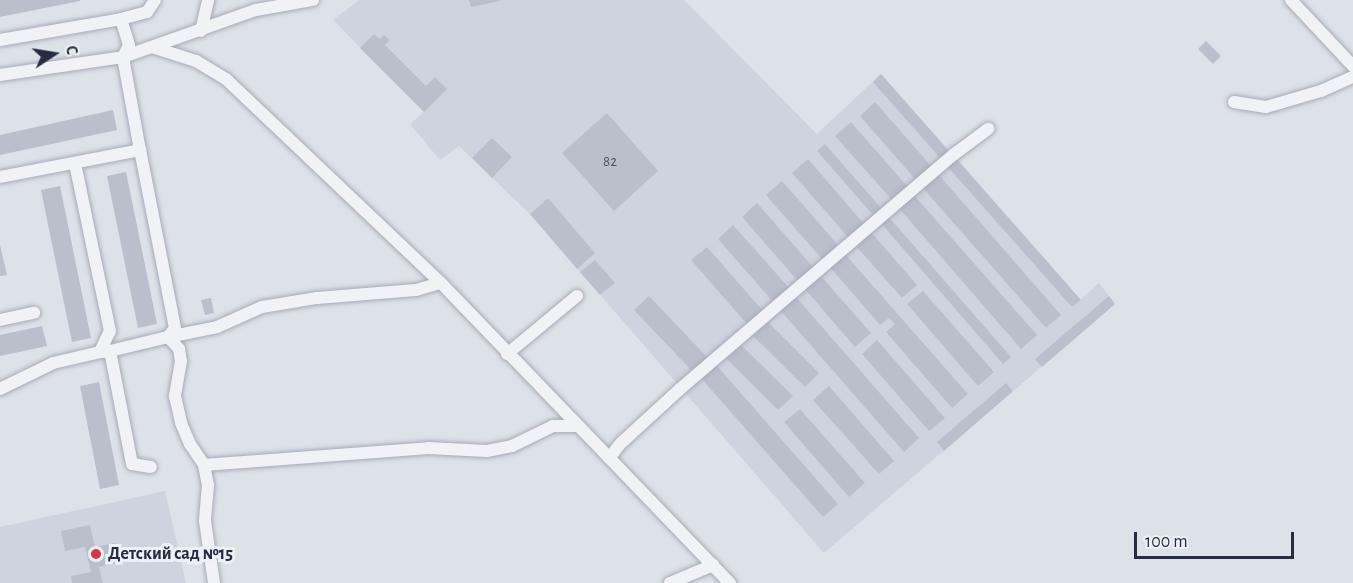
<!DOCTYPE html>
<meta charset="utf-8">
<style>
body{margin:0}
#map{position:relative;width:1353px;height:583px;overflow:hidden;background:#dde1e8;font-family:"Alegreya Sans",sans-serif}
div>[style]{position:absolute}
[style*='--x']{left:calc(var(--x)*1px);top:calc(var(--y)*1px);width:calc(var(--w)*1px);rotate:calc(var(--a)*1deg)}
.built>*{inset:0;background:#cfd3dd}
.building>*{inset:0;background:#babfcb}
.roads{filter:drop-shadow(0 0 2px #a6abb6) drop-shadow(0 0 2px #a6abb6)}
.minor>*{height:12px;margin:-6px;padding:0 6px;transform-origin:6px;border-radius:6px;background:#f0f2f6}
.dots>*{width:16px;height:16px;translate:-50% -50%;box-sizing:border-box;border:3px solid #edf0f6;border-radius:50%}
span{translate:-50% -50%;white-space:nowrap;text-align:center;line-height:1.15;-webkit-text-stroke:6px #edf0f6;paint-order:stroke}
.number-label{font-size:15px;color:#4b5263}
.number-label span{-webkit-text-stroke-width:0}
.poi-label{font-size:18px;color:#262d40;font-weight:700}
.left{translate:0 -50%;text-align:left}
.north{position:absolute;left:24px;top:24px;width:60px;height:60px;-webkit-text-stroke:4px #edf0f6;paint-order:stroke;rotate:78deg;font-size:16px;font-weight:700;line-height:24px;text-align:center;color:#262d40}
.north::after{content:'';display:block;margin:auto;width:21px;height:27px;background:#262d40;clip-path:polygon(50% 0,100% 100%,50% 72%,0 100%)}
.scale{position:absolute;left:1134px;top:532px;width:160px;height:27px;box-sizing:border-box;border:3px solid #262d40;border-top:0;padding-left:8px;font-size:18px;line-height:21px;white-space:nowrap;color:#262d40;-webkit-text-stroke:4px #edf0f6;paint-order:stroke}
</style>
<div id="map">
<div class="built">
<i style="clip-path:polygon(359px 0,684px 0,817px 134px,881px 74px,1080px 300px,1099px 283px,1115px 304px,824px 553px,530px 214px,459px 146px,440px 160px,410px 124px,424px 112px,333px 20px)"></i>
<i style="clip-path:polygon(165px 491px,186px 583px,0 583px,0 527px)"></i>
</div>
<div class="building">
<i style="clip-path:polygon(0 0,80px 0,80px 1px,0 17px)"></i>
<i style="clip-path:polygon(469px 0,500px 0,500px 1px,471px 7px)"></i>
<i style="clip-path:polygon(374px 34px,380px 39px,384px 35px,390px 40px,385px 45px,426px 86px,435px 77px,447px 89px,424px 112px,360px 48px)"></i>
<i style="clip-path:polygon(1206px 41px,1221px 56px,1213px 64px,1198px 49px)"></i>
<i style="clip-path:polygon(881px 74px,949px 151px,941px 159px,873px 82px)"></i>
<i style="clip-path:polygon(875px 102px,931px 166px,916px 180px,860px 116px)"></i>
<i style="clip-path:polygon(113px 110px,117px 130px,0 155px,0 135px)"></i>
<i style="clip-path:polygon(607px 113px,658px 171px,614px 211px,562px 153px)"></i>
<i style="clip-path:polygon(851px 122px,907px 186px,892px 200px,835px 136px)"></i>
<i style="clip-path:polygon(492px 138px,512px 157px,492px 178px,472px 158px)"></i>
<i style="clip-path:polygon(825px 144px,881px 208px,873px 215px,817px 151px)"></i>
<i style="clip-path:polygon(956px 158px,1081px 300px,1072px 307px,947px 166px)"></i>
<i style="clip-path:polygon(808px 159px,864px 224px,848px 237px,792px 173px)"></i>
<i style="clip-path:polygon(126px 172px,157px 324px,138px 328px,107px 176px)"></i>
<i style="clip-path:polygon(938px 174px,1061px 315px,1046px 328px,922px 187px)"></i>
<i style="clip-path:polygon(782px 181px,838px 245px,822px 259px,766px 195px)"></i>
<i style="clip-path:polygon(60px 186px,91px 338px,72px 342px,41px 190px)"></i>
<i style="clip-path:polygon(913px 194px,1037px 335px,1021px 349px,898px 207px)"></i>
<i style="clip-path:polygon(548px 198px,595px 253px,577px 269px,530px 214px)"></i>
<i style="clip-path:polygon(757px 203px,813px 267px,798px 281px,742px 217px)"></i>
<i style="clip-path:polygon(887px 215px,1011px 357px,1003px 364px,880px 222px)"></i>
<i style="clip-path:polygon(733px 225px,790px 289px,774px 303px,718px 239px)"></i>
<i style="clip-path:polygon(870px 231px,917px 285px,902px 298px,855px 245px)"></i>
<i style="clip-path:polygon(0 245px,7px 275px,0 276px)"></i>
<i style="clip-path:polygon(707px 247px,763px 311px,747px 324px,691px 260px)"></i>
<i style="clip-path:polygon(844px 253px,968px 394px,952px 408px,886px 332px,895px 324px,889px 318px,880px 325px,829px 266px)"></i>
<i style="clip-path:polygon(595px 260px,615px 283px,600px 295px,580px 272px)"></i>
<i style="clip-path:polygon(820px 275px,871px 333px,855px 347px,804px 288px)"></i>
<i style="clip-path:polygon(923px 291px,994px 372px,978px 386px,907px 304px)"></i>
<i style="clip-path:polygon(649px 296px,708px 358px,693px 372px,634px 310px)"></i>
<i style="clip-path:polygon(1109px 296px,1115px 304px,1042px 367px,1035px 359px)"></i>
<i style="clip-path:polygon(796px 297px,919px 438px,904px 452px,780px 310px)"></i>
<i style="clip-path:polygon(211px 298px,214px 313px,205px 315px,201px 300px)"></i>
<i style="clip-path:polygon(768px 322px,819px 373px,805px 387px,753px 336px)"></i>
<i style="clip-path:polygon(42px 326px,47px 346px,0 356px,0 335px)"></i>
<i style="clip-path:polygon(877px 340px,945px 418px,929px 431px,862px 354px)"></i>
<i style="clip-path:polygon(741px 345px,793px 396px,778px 410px,727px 359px)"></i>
<i style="clip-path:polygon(717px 366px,838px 504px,823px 517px,702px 379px)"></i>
<i style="clip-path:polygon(99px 382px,119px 485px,100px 489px,80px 386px)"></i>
<i style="clip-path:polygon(1006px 383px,1013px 391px,944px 451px,937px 442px)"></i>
<i style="clip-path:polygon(829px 386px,894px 461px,879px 474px,813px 400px)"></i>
<i style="clip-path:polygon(800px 409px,865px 483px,849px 497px,784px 422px)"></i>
<i style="clip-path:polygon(90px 525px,95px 547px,115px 543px,119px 563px,99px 567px,103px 583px,72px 583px,71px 576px,91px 572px,85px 547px,65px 551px,61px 531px)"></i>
</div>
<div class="roads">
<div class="minor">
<i style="--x:1291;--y:0;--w:91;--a:46.8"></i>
<i style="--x:201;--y:31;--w:32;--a:-77"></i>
<i style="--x:0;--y:40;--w:123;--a:-9.8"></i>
<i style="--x:152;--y:47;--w:46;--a:17.7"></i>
<i style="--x:196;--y:61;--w:35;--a:31"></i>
<i style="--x:226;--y:79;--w:296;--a:43.5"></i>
<i style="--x:441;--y:283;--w:417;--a:46.1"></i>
<i style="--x:0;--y:75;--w:124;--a:-8.3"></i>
<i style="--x:123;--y:57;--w:141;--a:-19.5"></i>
<i style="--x:256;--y:10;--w:58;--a:-10"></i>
<i style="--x:1234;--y:102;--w:32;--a:9"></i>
<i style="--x:1266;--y:107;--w:57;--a:-16.2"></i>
<i style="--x:1321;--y:91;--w:35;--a:-24"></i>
<i style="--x:0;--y:177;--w:143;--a:-10.9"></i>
<i style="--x:140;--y:150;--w:95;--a:-100.4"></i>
<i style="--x:123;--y:57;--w:13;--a:-63"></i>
<i style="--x:129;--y:45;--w:27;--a:-107"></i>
<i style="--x:121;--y:19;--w:27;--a:-15"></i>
<i style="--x:147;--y:12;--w:14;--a:-56"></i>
<i style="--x:0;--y:320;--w:35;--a:-12"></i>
<i style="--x:168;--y:337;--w:50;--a:-11.5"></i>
<i style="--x:217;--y:327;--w:49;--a:-24"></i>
<i style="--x:262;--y:307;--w:56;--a:-9.3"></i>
<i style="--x:317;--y:298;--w:99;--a:-4.6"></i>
<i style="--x:416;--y:290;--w:26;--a:-16"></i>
<i style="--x:168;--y:337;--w:16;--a:47"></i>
<i style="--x:179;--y:349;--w:12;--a:81"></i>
<i style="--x:181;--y:361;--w:36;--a:100"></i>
<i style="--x:175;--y:396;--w:28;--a:77"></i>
<i style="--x:181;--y:423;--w:23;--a:67"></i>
<i style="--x:190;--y:444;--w:25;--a:56"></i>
<i style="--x:204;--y:465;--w:20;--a:79"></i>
<i style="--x:208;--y:485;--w:36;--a:95"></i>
<i style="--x:205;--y:521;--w:63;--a:81.7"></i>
<i style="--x:110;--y:351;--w:60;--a:-13.6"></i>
<i style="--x:168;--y:337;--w:11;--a:-52"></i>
<i style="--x:175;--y:328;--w:181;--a:-101.1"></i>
<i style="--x:104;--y:352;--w:6;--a:-9"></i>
<i style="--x:110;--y:351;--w:115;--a:79"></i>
<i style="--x:132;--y:464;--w:19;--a:9"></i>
<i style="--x:507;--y:354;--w:91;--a:-39.6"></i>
<i style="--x:0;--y:389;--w:59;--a:-26.1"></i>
<i style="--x:53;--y:363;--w:48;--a:-13.2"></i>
<i style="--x:100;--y:352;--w:23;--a:-65"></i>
<i style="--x:110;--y:331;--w:171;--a:-101.8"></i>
<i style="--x:610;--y:457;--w:16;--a:-52"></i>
<i style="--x:620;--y:444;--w:81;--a:-42.5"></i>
<i style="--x:680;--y:389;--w:360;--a:-40.6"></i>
<i style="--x:953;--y:155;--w:44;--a:-36.6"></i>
<i style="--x:204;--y:465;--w:225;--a:-4.3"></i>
<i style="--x:428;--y:448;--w:59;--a:2.9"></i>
<i style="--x:487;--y:451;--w:25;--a:-11"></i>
<i style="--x:512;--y:446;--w:46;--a:-26"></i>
<i style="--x:553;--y:426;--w:25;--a:0"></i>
<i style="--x:670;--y:583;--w:47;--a:-22.7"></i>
</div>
</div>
<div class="dots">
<i style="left:96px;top:554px;background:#d73842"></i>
</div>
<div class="number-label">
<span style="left:610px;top:162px">82</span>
</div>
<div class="poi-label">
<span class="left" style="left:108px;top:554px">Детский сад №15</span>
</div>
<div class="north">С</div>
<div class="scale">100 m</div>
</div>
